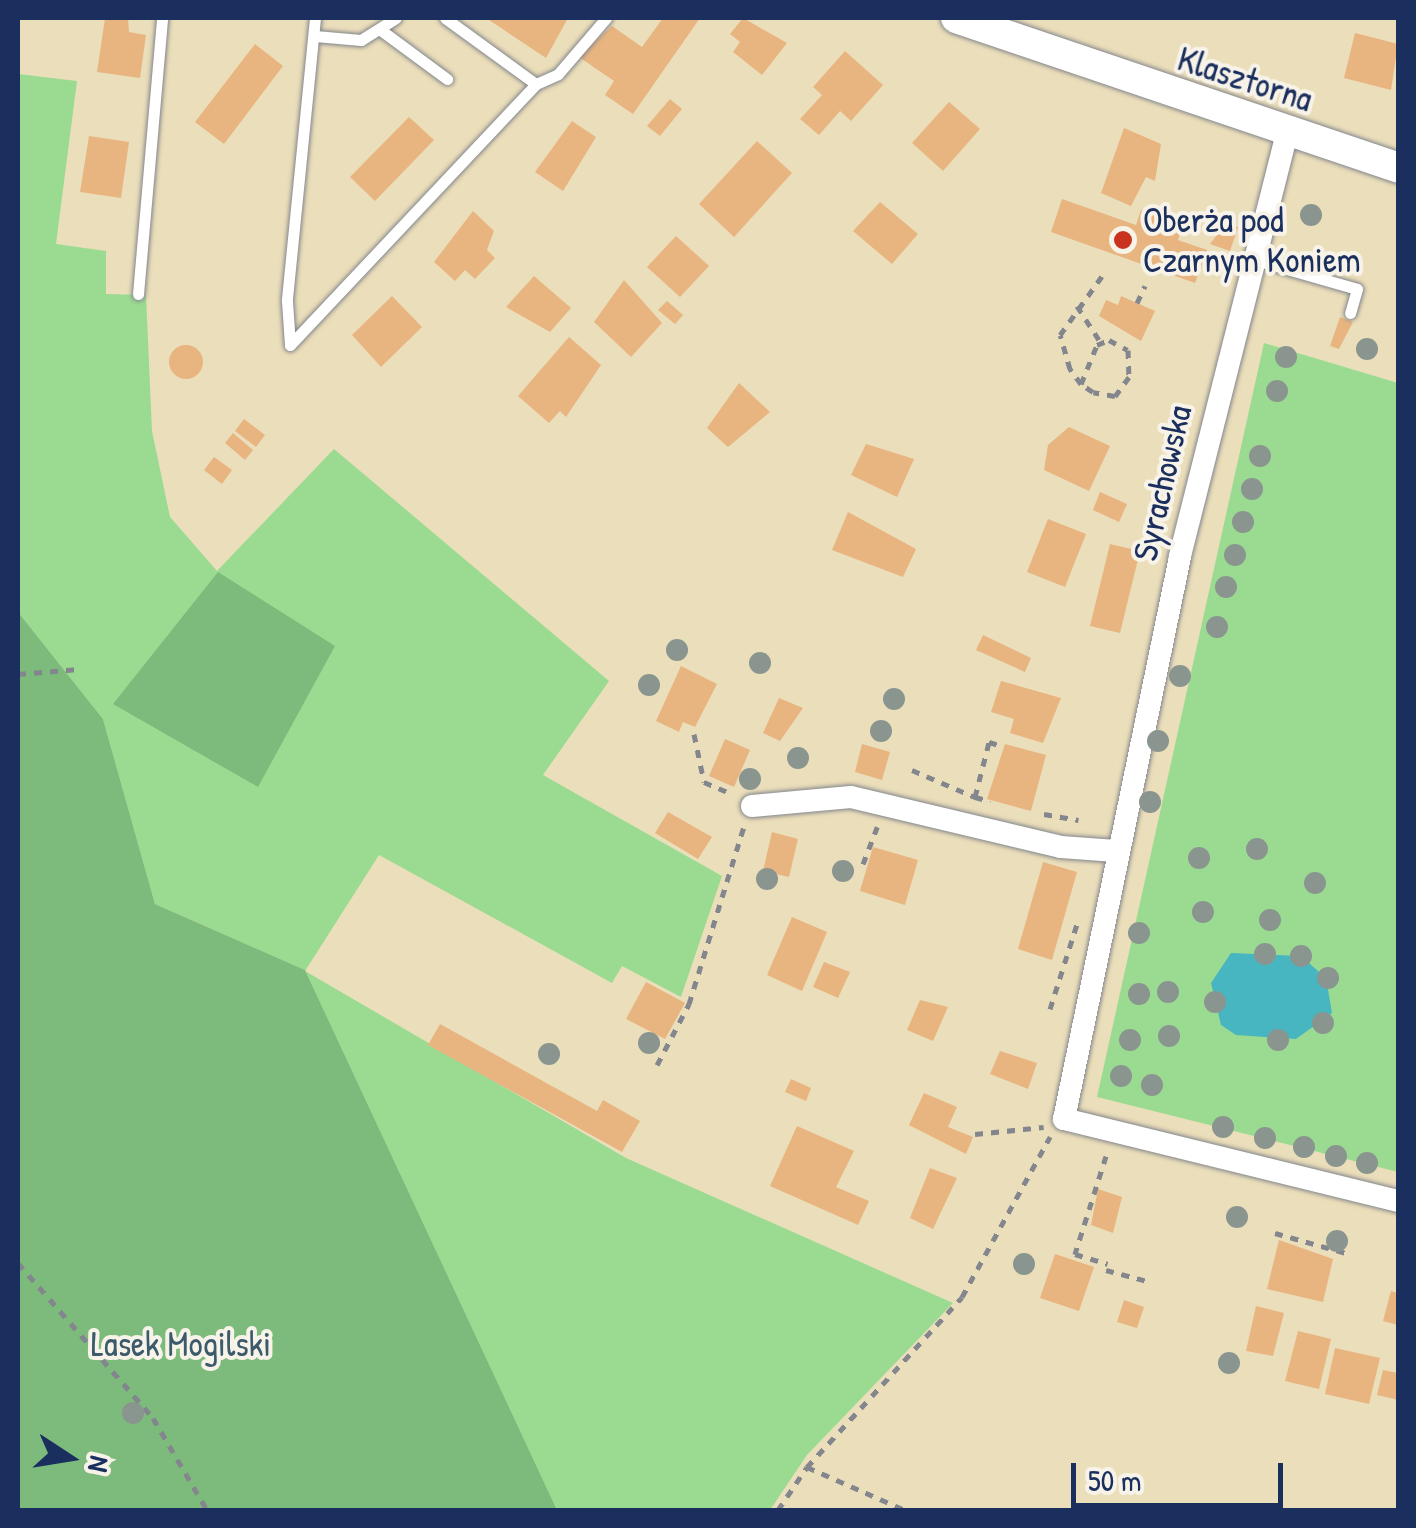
<!DOCTYPE html>
<meta charset="utf-8">
<style>
body{margin:0}
#map{position:relative;width:1416px;height:1528px;overflow:hidden;background:#ebdeba;font-family:"Patrick Hand",sans-serif}
div>[style]{position:absolute}
[style*='--x']{left:calc(var(--x)*1px);top:calc(var(--y)*1px);width:calc(var(--w)*1px);rotate:calc(var(--a)*1deg)}
.green>*{inset:0;background:#9bdb91}
.forest>*{inset:0;background:#7cbb7b}
.water>*{inset:0;background:#48b6c1}
.building>*{inset:0;background:#e8b581}
.round{border-radius:50%}
.path>*{height:5px;margin-top:-2.5px;transform-origin:0;background:repeating-linear-gradient(90deg,#83868c 0 8px,transparent 0 16px)}
.roads{filter:drop-shadow(0 0 2px #83868c) drop-shadow(0 0 2px #83868c)}
.service>*{height:11px;margin:-5.5px;padding:0 5.5px;transform-origin:5.5px;border-radius:5.5px;background:#fff}
.minor>*{height:22px;margin:-11px;padding:0 11px;transform-origin:11px;border-radius:11px;background:#fff}
.tertiary>*{height:30px;margin:-15px;padding:0 15px;transform-origin:15px;border-radius:15px;background:#fff}
.trees>*{width:22px;height:22px;margin:-11px;border-radius:50%;background:#8a958f}
.dots>*{width:28px;height:28px;translate:-50% -50%;box-sizing:border-box;border:5px solid #f7f3e8;border-radius:50%}
span{translate:-50% -50%;white-space:nowrap;text-align:center;line-height:1.15;-webkit-text-stroke:8px #f7f3e8;paint-order:stroke}
.street-label{font-size:35px;color:#1b2f5e}
.poi-label{font-size:35px;color:#1b2f5e}
.left{translate:0 -50%;text-align:left}
.park-label{font-size:35px;color:#3b5a6b}
.frame{position:absolute;inset:0;border:20px solid #1b2f5e;pointer-events:none}
.north{position:absolute;left:20px;top:1408px;width:100px;height:100px;-webkit-text-stroke:8px #f7f3e8;paint-order:stroke;rotate:102deg;font-size:28px;font-weight:700;line-height:40px;text-align:center;color:#1b2f5e}
.north::after{content:'';display:block;margin:auto;width:35px;height:45px;background:#1b2f5e;clip-path:polygon(50% 0,100% 100%,50% 72%,0 100%)}
.scale{position:absolute;left:1071px;top:1463px;width:212px;height:45px;box-sizing:border-box;border:5px solid #1b2f5e;border-top:0;padding-left:12px;font-size:30px;line-height:35px;white-space:nowrap;color:#1b2f5e;-webkit-text-stroke:8px #f7f3e8;paint-order:stroke}
</style>
<div id="map">
<div class="green">
<i style="clip-path:polygon(18px 74px,77px 81px,56px 244px,106px 251px,106px 294px,146px 295px,152px 431px,170px 517px,217px 571px,334px 449px,609px 681px,543px 775px,722px 876px,681px 997px,622px 966px,612px 983px,379px 855px,305px 971px,626px 1158px,953px 1303px,807px 1455px,770px 1510px,557px 1510px,305px 970px,155px 904px,103px 719px,18px 612px)"></i>
<i style="clip-path:polygon(1264px 343px,1398px 383px,1398px 1172px,1097px 1097px)"></i>
</div>
<div class="forest">
<i style="clip-path:polygon(218px 572px,335px 646px,258px 787px,113px 704px)"></i>
<i style="clip-path:polygon(18px 612px,103px 719px,155px 904px,305px 970px,557px 1510px,18px 1510px)"></i>
</div>
<div class="water">
<i style="clip-path:polygon(1231px 953px,1301px 956px,1326px 978px,1332px 1013px,1296px 1039px,1236px 1035px,1221px 1025px,1211px 983px)"></i>
</div>
<div class="building">
<i style="clip-path:polygon(105px 18px,128px 18px,129px 32px,146px 35px,140px 78px,97px 72px)"></i>
<i style="clip-path:polygon(486px 18px,568px 18px,546px 58px)"></i>
<i style="clip-path:polygon(663px 18px,700px 18px,633px 114px,605px 95px,614px 81px,579px 57px,612px 26px,642px 47px)"></i>
<i style="clip-path:polygon(743px 18px,787px 43px,762px 75px,733px 52px,740px 42px,730px 34px)"></i>
<i style="clip-path:polygon(1355px 33px,1398px 44px,1391px 90px,1344px 78px)"></i>
<i style="clip-path:polygon(255px 44px,283px 66px,224px 144px,195px 122px)"></i>
<i style="clip-path:polygon(845px 51px,883px 85px,851px 121px,840px 111px,819px 135px,800px 119px,822px 95px,813px 87px)"></i>
<i style="clip-path:polygon(670px 99px,682px 109px,660px 136px,647px 126px)"></i>
<i style="clip-path:polygon(949px 102px,980px 129px,943px 171px,912px 143px)"></i>
<i style="clip-path:polygon(409px 117px,434px 140px,375px 201px,350px 177px)"></i>
<i style="clip-path:polygon(572px 121px,596px 137px,563px 191px,535px 172px)"></i>
<i style="clip-path:polygon(1124px 128px,1161px 144px,1155px 181px,1146px 177px,1131px 206px,1101px 193px)"></i>
<i style="clip-path:polygon(89px 136px,129px 142px,121px 198px,80px 192px)"></i>
<i style="clip-path:polygon(757px 141px,792px 173px,734px 237px,699px 204px)"></i>
<i style="clip-path:polygon(1062px 199px,1136px 225px,1141px 210px,1183px 225px,1178px 240px,1207px 250px,1195px 283px,1051px 232px)"></i>
<i style="clip-path:polygon(880px 202px,918px 234px,892px 264px,853px 231px)"></i>
<i style="clip-path:polygon(473px 211px,494px 231px,487px 250px,495px 258px,475px 279px,465px 270px,455px 281px,434px 262px)"></i>
<i style="clip-path:polygon(1226px 223px,1238px 227px,1230px 251px,1210px 244px)"></i>
<i style="clip-path:polygon(676px 236px,709px 266px,680px 297px,647px 267px)"></i>
<i style="clip-path:polygon(534px 276px,571px 308px,550px 332px,506px 307px)"></i>
<i style="clip-path:polygon(624px 280px,662px 323px,631px 357px,594px 322px)"></i>
<i style="clip-path:polygon(392px 296px,422px 327px,381px 367px,352px 335px)"></i>
<i style="clip-path:polygon(1121px 296px,1155px 311px,1141px 341px,1099px 316px,1106px 300px,1118px 305px)"></i>
<i style="clip-path:polygon(667px 301px,683px 315px,675px 324px,658px 310px)"></i>
<i style="clip-path:polygon(1340px 317px,1353px 322px,1339px 349px,1330px 346px)"></i>
<i style="clip-path:polygon(569px 337px,601px 365px,566px 417px,560px 411px,549px 423px,518px 396px)"></i>
<i class="round" style="left:169px;top:345px;width:34px;height:34px"></i>
<i style="clip-path:polygon(739px 383px,770px 412px,728px 447px,707px 428px)"></i>
<i style="clip-path:polygon(244px 419px,265px 435px,256px 447px,235px 431px)"></i>
<i style="clip-path:polygon(1069px 427px,1110px 446px,1089px 491px,1044px 470px,1048px 445px)"></i>
<i style="clip-path:polygon(233px 433px,253px 450px,245px 460px,225px 443px)"></i>
<i style="clip-path:polygon(866px 444px,914px 459px,897px 497px,851px 475px)"></i>
<i style="clip-path:polygon(214px 457px,232px 470px,222px 484px,204px 470px)"></i>
<i style="clip-path:polygon(1100px 492px,1127px 504px,1119px 522px,1093px 510px)"></i>
<i style="clip-path:polygon(848px 512px,916px 549px,903px 577px,832px 550px)"></i>
<i style="clip-path:polygon(1048px 519px,1086px 534px,1065px 587px,1027px 572px)"></i>
<i style="clip-path:polygon(1110px 544px,1140px 551px,1120px 633px,1090px 626px)"></i>
<i style="clip-path:polygon(983px 635px,1031px 658px,1025px 672px,976px 650px)"></i>
<i style="clip-path:polygon(681px 666px,717px 684px,695px 727px,683px 722px,679px 732px,656px 721px)"></i>
<i style="clip-path:polygon(1001px 681px,1061px 698px,1043px 743px,1010px 733px,1014px 719px,991px 712px)"></i>
<i style="clip-path:polygon(779px 698px,803px 708px,780px 741px,763px 733px)"></i>
<i style="clip-path:polygon(725px 739px,750px 750px,734px 787px,709px 776px)"></i>
<i style="clip-path:polygon(862px 744px,890px 752px,882px 780px,855px 772px)"></i>
<i style="clip-path:polygon(1005px 744px,1046px 755px,1031px 811px,987px 799px)"></i>
<i style="clip-path:polygon(668px 812px,712px 837px,698px 859px,655px 833px)"></i>
<i style="clip-path:polygon(772px 832px,798px 839px,789px 877px,763px 871px)"></i>
<i style="clip-path:polygon(873px 847px,918px 860px,905px 905px,860px 891px)"></i>
<i style="clip-path:polygon(1043px 862px,1077px 872px,1052px 960px,1018px 949px)"></i>
<i style="clip-path:polygon(792px 917px,827px 932px,802px 991px,767px 975px)"></i>
<i style="clip-path:polygon(824px 962px,850px 972px,838px 998px,813px 987px)"></i>
<i style="clip-path:polygon(646px 982px,685px 1003px,665px 1039px,626px 1019px)"></i>
<i style="clip-path:polygon(920px 1000px,948px 1007px,933px 1041px,907px 1030px)"></i>
<i style="clip-path:polygon(440px 1024px,597px 1111px,603px 1100px,640px 1121px,622px 1152px,428px 1045px)"></i>
<i style="clip-path:polygon(1000px 1051px,1037px 1063px,1028px 1089px,990px 1074px)"></i>
<i style="clip-path:polygon(791px 1079px,811px 1088px,806px 1101px,785px 1092px)"></i>
<i style="clip-path:polygon(924px 1093px,957px 1107px,948px 1127px,973px 1137px,966px 1154px,909px 1125px)"></i>
<i style="clip-path:polygon(797px 1126px,854px 1151px,836px 1187px,869px 1201px,858px 1225px,770px 1186px)"></i>
<i style="clip-path:polygon(930px 1168px,957px 1178px,933px 1229px,910px 1218px)"></i>
<i style="clip-path:polygon(1098px 1189px,1122px 1197px,1113px 1233px,1091px 1225px)"></i>
<i style="clip-path:polygon(1279px 1240px,1333px 1259px,1323px 1302px,1267px 1289px)"></i>
<i style="clip-path:polygon(1055px 1254px,1094px 1267px,1079px 1311px,1040px 1298px)"></i>
<i style="clip-path:polygon(1391px 1291px,1398px 1293px,1398px 1325px,1383px 1321px)"></i>
<i style="clip-path:polygon(1124px 1300px,1144px 1307px,1137px 1328px,1117px 1322px)"></i>
<i style="clip-path:polygon(1256px 1306px,1284px 1313px,1273px 1356px,1246px 1351px)"></i>
<i style="clip-path:polygon(1298px 1331px,1331px 1339px,1319px 1389px,1285px 1381px)"></i>
<i style="clip-path:polygon(1335px 1348px,1380px 1358px,1369px 1404px,1325px 1394px)"></i>
<i style="clip-path:polygon(1383px 1370px,1398px 1373px,1398px 1400px,1377px 1395px)"></i>
</div>
<div class="path">
<i style="--x:1137;--y:303;--w:19;--a:-65"></i>
<i style="--x:1077;--y:306;--w:44;--a:57"></i>
<i style="--x:1081;--y:384;--w:42;--a:-67.7"></i>
<i style="--x:1097;--y:345;--w:13;--a:-23"></i>
<i style="--x:1109;--y:340;--w:21;--a:28"></i>
<i style="--x:1128;--y:350;--w:27;--a:88"></i>
<i style="--x:1129;--y:377;--w:24;--a:126"></i>
<i style="--x:1115;--y:396;--w:22;--a:-170"></i>
<i style="--x:1093;--y:392;--w:14;--a:-146"></i>
<i style="--x:1081;--y:384;--w:19;--a:-126"></i>
<i style="--x:1070;--y:369;--w:35;--a:-106"></i>
<i style="--x:1060;--y:335;--w:77;--a:-54.5"></i>
<i style="--x:18;--y:674;--w:61;--a:-4.7"></i>
<i style="--x:694;--y:734;--w:49;--a:78.2"></i>
<i style="--x:704;--y:782;--w:30;--a:23"></i>
<i style="--x:912;--y:770;--w:69;--a:23.2"></i>
<i style="--x:975;--y:797;--w:57;--a:-75.7"></i>
<i style="--x:989;--y:742;--w:10;--a:17"></i>
<i style="--x:975;--y:797;--w:16;--a:15"></i>
<i style="--x:1044;--y:814;--w:35;--a:10"></i>
<i style="--x:863;--y:864;--w:40;--a:-69"></i>
<i style="--x:1050;--y:1009;--w:89;--a:-72.4"></i>
<i style="--x:657;--y:1065;--w:69;--a:-62.3"></i>
<i style="--x:689;--y:1004;--w:186;--a:-72.8"></i>
<i style="--x:975;--y:1134;--w:69;--a:-5.8"></i>
<i style="--x:1106;--y:1156;--w:103;--a:107.6"></i>
<i style="--x:1075;--y:1254;--w:34;--a:17"></i>
<i style="--x:1275;--y:1233;--w:77;--a:15.8"></i>
<i style="--x:18;--y:1263;--w:206;--a:48.9"></i>
<i style="--x:153;--y:1418;--w:107;--a:59.6"></i>
<i style="--x:1106;--y:1270;--w:47;--a:14.9"></i>
<i style="--x:807;--y:1467;--w:230;--a:-47.6"></i>
<i style="--x:962;--y:1297;--w:183;--a:-61.2"></i>
<i style="--x:778;--y:1510;--w:52;--a:-56"></i>
<i style="--x:807;--y:1467;--w:107;--a:23.7"></i>
</div>
<div class="roads">
<div class="service">
<i style="--x:315;--y:18;--w:284;--a:95.7"></i>
<i style="--x:287;--y:301;--w:44;--a:86.1"></i>
<i style="--x:290;--y:345;--w:359;--a:-46.7"></i>
<i style="--x:445;--y:18;--w:112;--a:36"></i>
<i style="--x:536;--y:84;--w:24;--a:-24"></i>
<i style="--x:558;--y:74;--w:74;--a:-49.4"></i>
<i style="--x:382;--y:31;--w:81;--a:36.4"></i>
<i style="--x:315;--y:36;--w:46;--a:5"></i>
<i style="--x:361;--y:40;--w:41;--a:-32.2"></i>
<i style="--x:1252;--y:259;--w:109;--a:15.9"></i>
<i style="--x:1357;--y:289;--w:25;--a:106"></i>
<i style="--x:138;--y:294;--w:277;--a:-85"></i>
</div>
<div class="minor">
<i style="--x:1287;--y:133;--w:437;--a:104.2"></i>
<i style="--x:1180;--y:557;--w:574;--a:101.66"></i>
<i style="--x:1064;--y:1119;--w:344;--a:13.8"></i>
<i style="--x:752;--y:806;--w:99;--a:-5.2"></i>
<i style="--x:851;--y:797;--w:216;--a:13.4"></i>
<i style="--x:1061;--y:847;--w:55;--a:4.2"></i>
</div>
<div class="tertiary">
<i style="--x:956;--y:18;--w:467;--a:18.7"></i>
</div>
</div>
<div class="trees">
<i style="left:1311px;top:215px"></i>
<i style="left:1367px;top:349px"></i>
<i style="left:1286px;top:357px"></i>
<i style="left:1277px;top:391px"></i>
<i style="left:1260px;top:456px"></i>
<i style="left:1252px;top:489px"></i>
<i style="left:1243px;top:522px"></i>
<i style="left:1235px;top:555px"></i>
<i style="left:1226px;top:587px"></i>
<i style="left:1217px;top:627px"></i>
<i style="left:677px;top:650px"></i>
<i style="left:760px;top:663px"></i>
<i style="left:1180px;top:676px"></i>
<i style="left:649px;top:685px"></i>
<i style="left:894px;top:699px"></i>
<i style="left:881px;top:731px"></i>
<i style="left:1158px;top:741px"></i>
<i style="left:798px;top:758px"></i>
<i style="left:750px;top:779px"></i>
<i style="left:1150px;top:802px"></i>
<i style="left:1257px;top:849px"></i>
<i style="left:1199px;top:858px"></i>
<i style="left:843px;top:871px"></i>
<i style="left:767px;top:879px"></i>
<i style="left:1315px;top:883px"></i>
<i style="left:1203px;top:912px"></i>
<i style="left:1270px;top:920px"></i>
<i style="left:1139px;top:933px"></i>
<i style="left:1265px;top:954px"></i>
<i style="left:1301px;top:956px"></i>
<i style="left:1328px;top:978px"></i>
<i style="left:1168px;top:992px"></i>
<i style="left:1139px;top:994px"></i>
<i style="left:1215px;top:1002px"></i>
<i style="left:1323px;top:1023px"></i>
<i style="left:1169px;top:1036px"></i>
<i style="left:1130px;top:1040px"></i>
<i style="left:1278px;top:1040px"></i>
<i style="left:649px;top:1043px"></i>
<i style="left:549px;top:1054px"></i>
<i style="left:1121px;top:1076px"></i>
<i style="left:1152px;top:1085px"></i>
<i style="left:1223px;top:1127px"></i>
<i style="left:1265px;top:1138px"></i>
<i style="left:1304px;top:1147px"></i>
<i style="left:1336px;top:1156px"></i>
<i style="left:1367px;top:1163px"></i>
<i style="left:1237px;top:1217px"></i>
<i style="left:1337px;top:1241px"></i>
<i style="left:1024px;top:1264px"></i>
<i style="left:1229px;top:1363px"></i>
<i style="left:133px;top:1413px"></i>
</div>
<div class="dots">
<i style="left:1123px;top:240px;background:#c8321e"></i>
</div>
<div class="street-label">
<span style="left:1245px;top:79px;rotate:18deg">Klasztorna</span>
<span style="left:1162px;top:483px;rotate:-77deg">Syrachowska</span>
</div>
<div class="poi-label">
<span class="left" style="left:1143px;top:240px">Oberża pod<br>Czarnym Koniem</span>
</div>
<div class="park-label">
<span style="left:181px;top:1344px">Lasek Mogilski</span>
</div>
<div class="frame"></div>
<div class="north">N</div>
<div class="scale">50 m</div>
</div>
